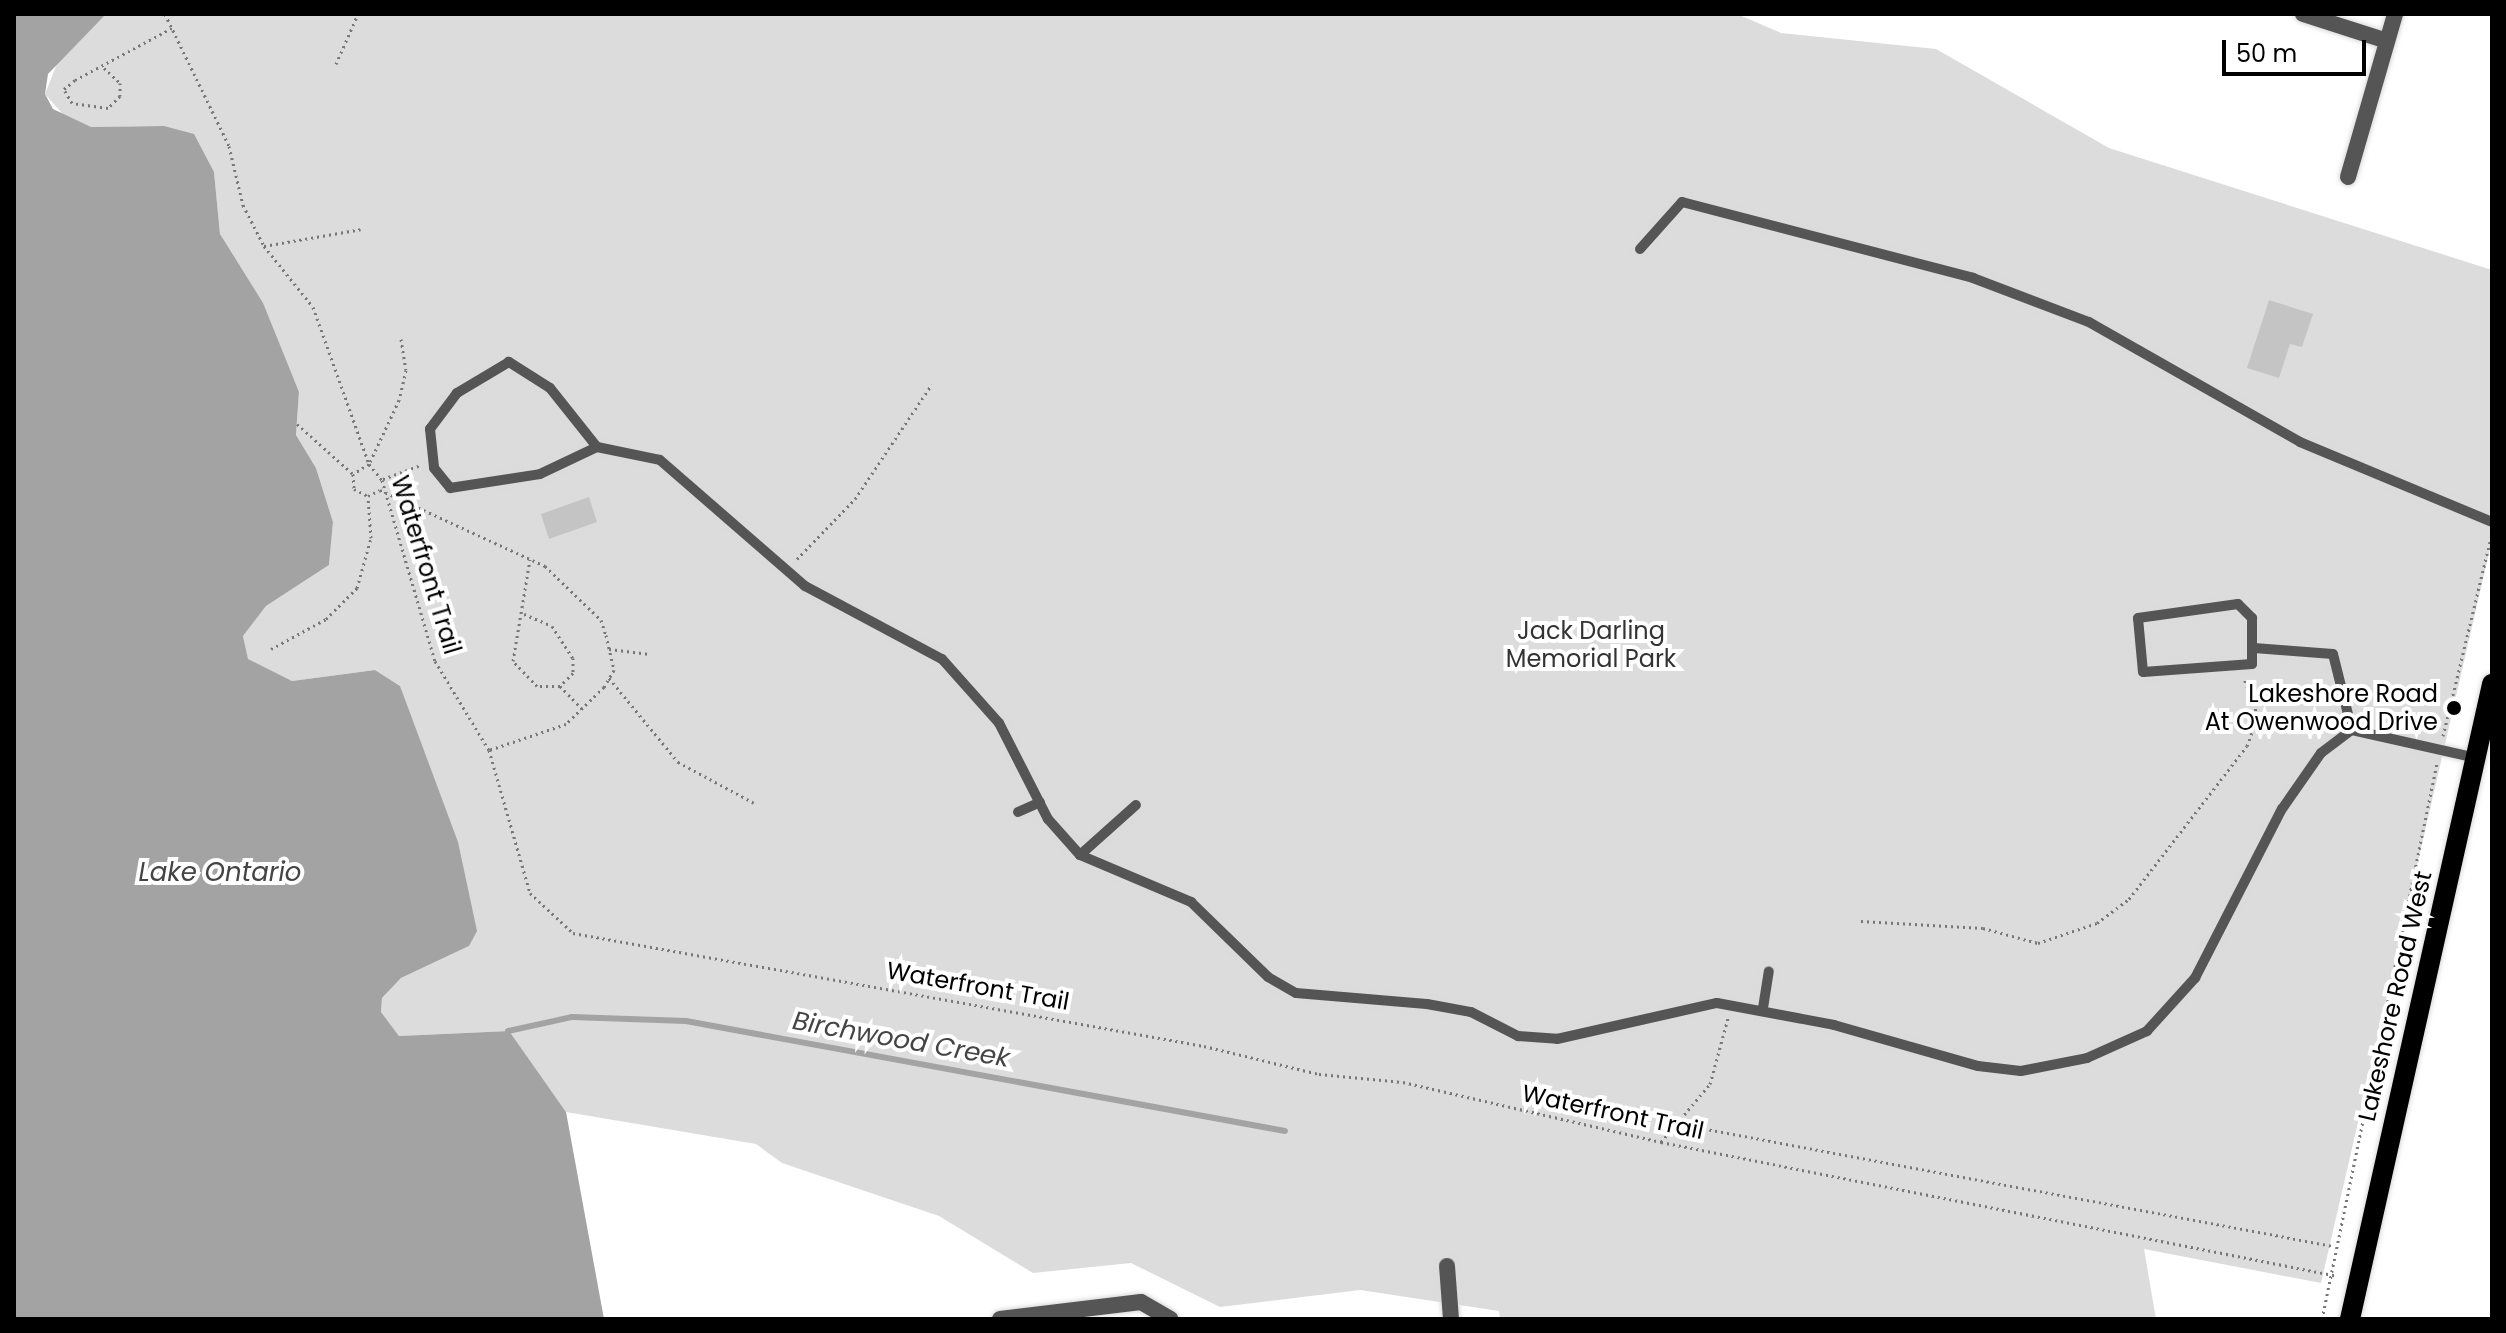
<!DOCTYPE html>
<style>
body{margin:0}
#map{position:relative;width:2506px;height:1333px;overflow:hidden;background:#fff;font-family:Poppins,sans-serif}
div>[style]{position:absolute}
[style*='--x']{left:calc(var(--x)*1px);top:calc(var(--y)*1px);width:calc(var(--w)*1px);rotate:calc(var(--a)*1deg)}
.green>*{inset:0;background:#dcdcdc}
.water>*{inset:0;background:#a3a3a3}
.stream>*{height:6px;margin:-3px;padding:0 3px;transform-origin:3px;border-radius:3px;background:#a3a3a3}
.building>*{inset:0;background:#c4c4c4}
.path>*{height:3px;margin-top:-1.5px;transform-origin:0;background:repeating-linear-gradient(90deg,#777 0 2px,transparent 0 6px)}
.roads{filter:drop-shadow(0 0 2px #dbdbdb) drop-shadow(0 0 2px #dbdbdb)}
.service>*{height:10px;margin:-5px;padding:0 5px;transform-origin:5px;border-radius:5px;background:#555}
.minor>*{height:16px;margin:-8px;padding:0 8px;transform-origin:8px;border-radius:8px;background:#555}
.primary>*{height:20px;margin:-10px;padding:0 10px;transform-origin:10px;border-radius:10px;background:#000}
.dots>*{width:22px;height:22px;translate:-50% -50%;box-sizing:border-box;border:4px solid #fff;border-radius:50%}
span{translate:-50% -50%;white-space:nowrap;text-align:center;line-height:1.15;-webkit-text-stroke:8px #fff;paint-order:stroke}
.street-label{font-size:24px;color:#000}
.park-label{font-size:24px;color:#333}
.poi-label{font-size:24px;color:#000}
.right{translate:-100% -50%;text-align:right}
.water-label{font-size:26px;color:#444;font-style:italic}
.frame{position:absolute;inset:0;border:16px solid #000;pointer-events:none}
.scale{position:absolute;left:2222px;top:40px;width:144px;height:36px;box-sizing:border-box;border:4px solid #000;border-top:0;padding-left:10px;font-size:24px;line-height:28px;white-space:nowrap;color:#000;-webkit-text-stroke:6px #fff;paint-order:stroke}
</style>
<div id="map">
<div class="green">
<i style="clip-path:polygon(106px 14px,1737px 14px,1781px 33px,1936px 49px,2109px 148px,2492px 270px,2492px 540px,2321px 1283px,2144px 1249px,2156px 1319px,1500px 1319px,1499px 1311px,1360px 1290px,1220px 1307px,1131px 1263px,1033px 1273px,939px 1216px,782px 1163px,756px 1144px,566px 1112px,508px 1031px,399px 1036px,381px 1012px,382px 998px,401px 978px,469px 946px,400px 686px,375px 670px,292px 681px,248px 660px,243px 636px,266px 606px,329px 565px,333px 522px,316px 468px,296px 435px,299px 392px,220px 234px,214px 172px,164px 126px,91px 127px,68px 120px,45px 94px,60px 56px)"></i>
</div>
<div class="water">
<i style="clip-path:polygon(14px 14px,106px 14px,48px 74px,45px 94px,53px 109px,91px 127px,164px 126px,194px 134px,214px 172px,220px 234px,263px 303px,299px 392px,296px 435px,316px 468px,333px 522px,329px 565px,266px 606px,243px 636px,248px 659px,292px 681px,375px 670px,400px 686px,458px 842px,477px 931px,469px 946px,401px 978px,382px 998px,381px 1012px,399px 1036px,509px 1031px,566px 1112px,604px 1319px,14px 1319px)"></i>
</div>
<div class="stream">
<i style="--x:508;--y:1031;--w:66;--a:-12.3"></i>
<i style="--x:572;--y:1017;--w:114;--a:2"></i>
<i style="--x:686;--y:1021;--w:609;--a:10.41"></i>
</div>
<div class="building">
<i style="clip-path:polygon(2269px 300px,2313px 314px,2302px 347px,2290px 344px,2279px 378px,2247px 368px)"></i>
<i style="clip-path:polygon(589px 497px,597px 522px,549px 539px,541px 514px)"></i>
</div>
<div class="path">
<i style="--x:165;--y:14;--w:147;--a:64.1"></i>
<i style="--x:229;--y:146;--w:61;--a:76.7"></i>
<i style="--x:243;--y:205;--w:46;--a:62.9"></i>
<i style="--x:264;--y:246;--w:78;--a:51.2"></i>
<i style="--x:313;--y:307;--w:167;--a:70.4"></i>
<i style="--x:369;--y:464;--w:21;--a:51"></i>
<i style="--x:382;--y:480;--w:189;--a:73.7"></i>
<i style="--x:435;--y:661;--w:104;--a:58.8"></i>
<i style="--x:489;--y:750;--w:149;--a:74"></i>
<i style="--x:530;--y:893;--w:59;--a:42.9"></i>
<i style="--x:573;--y:933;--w:641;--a:10.15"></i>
<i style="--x:1204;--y:1046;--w:118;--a:13.7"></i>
<i style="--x:1319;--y:1074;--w:84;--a:5.4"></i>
<i style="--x:1403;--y:1082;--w:265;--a:13.1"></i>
<i style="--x:1661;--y:1142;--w:690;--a:11.2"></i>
<i style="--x:336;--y:64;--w:55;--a:-66.3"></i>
<i style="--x:104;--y:68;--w:22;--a:43"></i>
<i style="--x:120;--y:83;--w:13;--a:90"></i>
<i style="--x:120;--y:96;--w:17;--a:135"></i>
<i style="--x:108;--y:108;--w:36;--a:-172"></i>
<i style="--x:72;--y:103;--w:16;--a:-120"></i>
<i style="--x:64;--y:89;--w:14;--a:-39"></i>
<i style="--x:75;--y:80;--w:110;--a:-28.2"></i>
<i style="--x:264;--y:246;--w:98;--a:-9.9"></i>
<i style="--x:401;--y:339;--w:31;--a:81"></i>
<i style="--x:406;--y:370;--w:31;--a:103"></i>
<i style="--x:399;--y:400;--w:71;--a:115.1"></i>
<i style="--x:369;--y:464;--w:19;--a:148"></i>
<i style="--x:353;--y:474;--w:15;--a:86"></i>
<i style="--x:354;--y:489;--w:16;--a:27"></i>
<i style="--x:368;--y:496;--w:13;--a:-27"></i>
<i style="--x:380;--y:490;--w:182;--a:24.7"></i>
<i style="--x:545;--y:566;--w:78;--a:44"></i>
<i style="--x:601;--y:620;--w:16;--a:72"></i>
<i style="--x:606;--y:635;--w:36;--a:77"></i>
<i style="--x:614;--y:670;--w:20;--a:120"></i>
<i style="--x:604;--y:687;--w:53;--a:135.8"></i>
<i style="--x:566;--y:724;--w:81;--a:161.3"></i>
<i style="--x:297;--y:424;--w:75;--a:41.8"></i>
<i style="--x:383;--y:479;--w:40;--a:-20.2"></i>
<i style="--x:797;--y:559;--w:83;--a:-46"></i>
<i style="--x:855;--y:499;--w:138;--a:-56.2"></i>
<i style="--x:524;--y:614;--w:30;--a:23"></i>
<i style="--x:552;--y:626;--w:38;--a:57"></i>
<i style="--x:573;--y:658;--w:15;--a:90"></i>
<i style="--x:573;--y:673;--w:18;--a:135"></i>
<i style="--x:560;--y:686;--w:23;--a:180"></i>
<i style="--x:537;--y:686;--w:35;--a:-134"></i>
<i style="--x:513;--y:661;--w:103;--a:-80.5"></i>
<i style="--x:271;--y:649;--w:63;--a:-28.6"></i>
<i style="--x:326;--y:619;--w:44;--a:-45"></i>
<i style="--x:357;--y:588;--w:52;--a:-74.4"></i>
<i style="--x:371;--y:538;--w:41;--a:-94.2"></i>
<i style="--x:609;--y:649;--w:39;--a:7"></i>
<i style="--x:609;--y:678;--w:109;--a:50.6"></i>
<i style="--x:678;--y:762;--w:86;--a:28.3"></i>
<i style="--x:560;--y:686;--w:32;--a:46"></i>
<i style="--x:2443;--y:736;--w:204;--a:-76.4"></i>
<i style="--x:1861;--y:921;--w:122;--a:3.3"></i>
<i style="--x:1983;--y:928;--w:57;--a:15.3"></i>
<i style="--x:2038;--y:943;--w:62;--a:-18.7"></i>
<i style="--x:2097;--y:923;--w:40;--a:-37"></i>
<i style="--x:2129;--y:899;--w:193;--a:-52.4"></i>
<i style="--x:2247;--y:746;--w:32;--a:-70"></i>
<i style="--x:2258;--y:716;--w:40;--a:-110.2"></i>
<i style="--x:1674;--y:1123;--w:670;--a:10.57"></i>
<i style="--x:1661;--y:1142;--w:76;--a:-49.8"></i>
<i style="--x:1710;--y:1084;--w:68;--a:-74.7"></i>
<i style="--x:2322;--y:1319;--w:568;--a:-78.31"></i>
</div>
<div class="roads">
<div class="service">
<i style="--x:1640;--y:249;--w:63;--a:-48.2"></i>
<i style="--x:1682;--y:202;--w:301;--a:14.6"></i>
<i style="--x:1973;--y:278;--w:124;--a:20.8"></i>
<i style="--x:2089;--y:322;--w:243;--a:29.6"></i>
<i style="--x:2300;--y:442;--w:208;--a:22.6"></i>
<i style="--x:597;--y:447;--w:75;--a:-128.5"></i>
<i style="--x:550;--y:388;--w:49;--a:-147.6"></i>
<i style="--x:509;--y:362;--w:61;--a:149.2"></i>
<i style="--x:457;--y:393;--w:45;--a:126.9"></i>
<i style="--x:430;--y:429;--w:39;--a:84"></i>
<i style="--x:434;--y:468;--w:26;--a:51"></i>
<i style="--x:450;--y:488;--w:91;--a:-8.8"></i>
<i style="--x:540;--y:474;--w:63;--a:-25.3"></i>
<i style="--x:597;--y:447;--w:64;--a:11.7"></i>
<i style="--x:660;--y:460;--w:192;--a:41"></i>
<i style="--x:805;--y:586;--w:155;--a:28.1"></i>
<i style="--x:942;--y:659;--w:86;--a:48.3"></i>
<i style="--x:999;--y:723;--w:108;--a:63"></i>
<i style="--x:1048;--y:819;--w:48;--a:48.4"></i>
<i style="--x:1080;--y:855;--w:121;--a:22.9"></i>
<i style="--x:1191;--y:902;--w:107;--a:44.2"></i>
<i style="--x:1268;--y:977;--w:32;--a:30"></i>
<i style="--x:1296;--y:993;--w:131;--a:4.8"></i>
<i style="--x:1427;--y:1004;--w:45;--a:10.3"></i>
<i style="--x:1471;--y:1012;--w:53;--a:27.1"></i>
<i style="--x:1518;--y:1036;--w:39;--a:4"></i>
<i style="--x:1557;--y:1039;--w:164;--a:-12.7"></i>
<i style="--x:1717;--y:1003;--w:119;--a:10.6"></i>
<i style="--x:1834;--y:1025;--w:150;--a:15.9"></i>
<i style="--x:1978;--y:1066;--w:43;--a:6.6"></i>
<i style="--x:2021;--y:1071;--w:67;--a:-11.1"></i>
<i style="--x:2087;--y:1058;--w:66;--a:-24.2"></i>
<i style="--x:2147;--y:1031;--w:72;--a:-47.8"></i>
<i style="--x:2195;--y:978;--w:190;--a:-62.8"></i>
<i style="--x:2282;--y:809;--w:68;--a:-55.1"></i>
<i style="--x:2321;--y:753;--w:39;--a:-37"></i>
<i style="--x:2352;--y:730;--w:127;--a:12.7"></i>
<i style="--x:2238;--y:604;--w:20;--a:45"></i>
<i style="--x:2252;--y:618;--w:46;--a:90"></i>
<i style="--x:2252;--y:664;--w:109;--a:175.8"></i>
<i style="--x:2143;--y:672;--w:54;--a:-95.3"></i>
<i style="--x:2138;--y:618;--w:101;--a:-8"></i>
<i style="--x:2254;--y:648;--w:79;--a:4.3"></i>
<i style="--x:2333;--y:654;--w:78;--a:76"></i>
<i style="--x:1018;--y:812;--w:24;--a:-24"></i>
<i style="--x:1080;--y:855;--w:75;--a:-41.8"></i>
<i style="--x:1763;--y:1008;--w:37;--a:-81"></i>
</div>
<div class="minor">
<i style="--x:2303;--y:14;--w:88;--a:17.8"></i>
<i style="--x:2348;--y:177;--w:170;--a:-73.9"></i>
<i style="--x:1447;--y:1266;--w:53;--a:85.7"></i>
<i style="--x:1000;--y:1319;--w:142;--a:-6.9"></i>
<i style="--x:1141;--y:1302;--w:34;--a:30"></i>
</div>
<div class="primary">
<i style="--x:2350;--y:1319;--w:651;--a:-77.39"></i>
</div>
</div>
<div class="dots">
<i style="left:2454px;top:708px;background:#000"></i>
</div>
<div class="street-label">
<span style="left:426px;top:565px;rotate:73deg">Waterfront Trail</span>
<span style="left:978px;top:986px;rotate:10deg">Waterfront Trail</span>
<span style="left:2395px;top:996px;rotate:-77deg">Lakeshore Road West</span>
<span style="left:1613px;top:1112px;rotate:12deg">Waterfront Trail</span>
</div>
<div class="park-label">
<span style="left:1591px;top:645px">Jack Darling<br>Memorial Park</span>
</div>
<div class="poi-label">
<span class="right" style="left:2438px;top:708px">Lakeshore Road<br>At Owenwood Drive</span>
</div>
<div class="water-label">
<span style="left:220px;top:873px">Lake Ontario</span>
<span style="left:901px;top:1040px;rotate:10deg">Birchwood Creek</span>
</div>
<div class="frame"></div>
<div class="scale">50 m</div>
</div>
